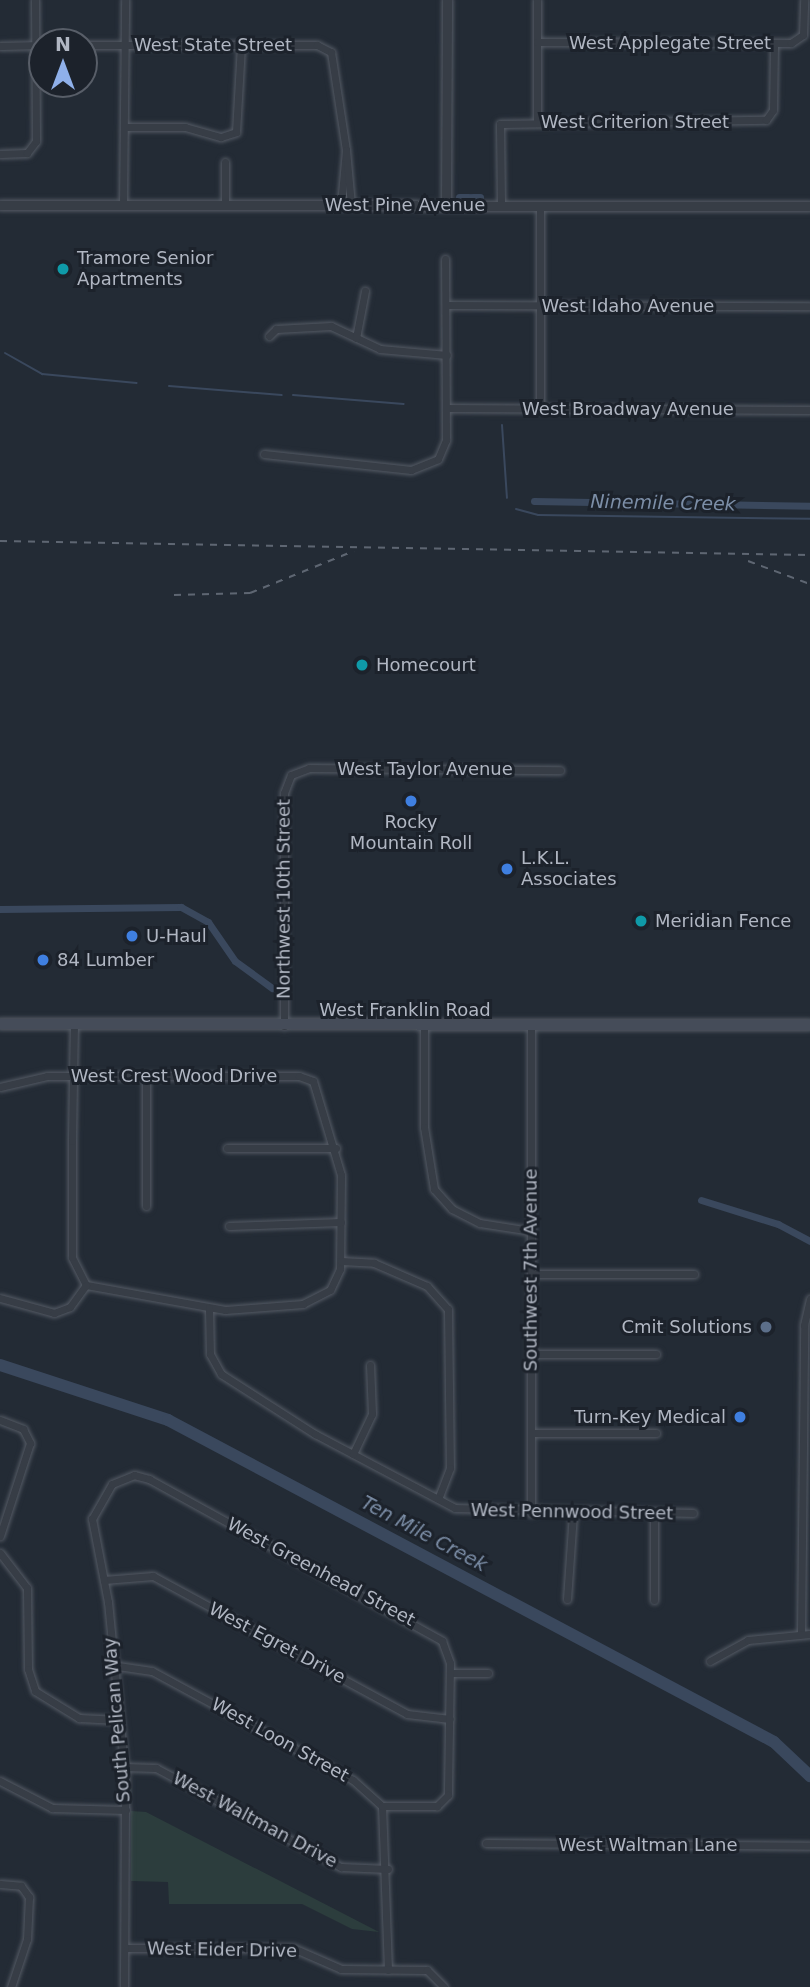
<!DOCTYPE html>
<style>
body{margin:0}
#map{position:relative;width:810px;height:1987px;overflow:hidden;background:#232b35;font-family:"DejaVu Sans",sans-serif}
div>[style]{position:absolute}
[style*='--x']{left:calc(var(--x)*1px);top:calc(var(--y)*1px);width:calc(var(--w)*1px);rotate:calc(var(--a)*1deg)}
.green>*{inset:0;background:#2c3d3d}
.stream>*{height:2px;margin:-1px;padding:0 1px;transform-origin:1px;border-radius:1px;background:#3a485d}
.canal>*{height:7px;margin:-3.5px;padding:0 3.5px;transform-origin:3.5px;border-radius:3.5px;background:#3a485d}
.river>*{height:12px;margin:-6px;padding:0 6px;transform-origin:6px;border-radius:6px;background:#3a485d}
.roads{filter:drop-shadow(0 0 2px #545a64) drop-shadow(0 0 2px #545a64)}
.minor>*{height:7px;margin:-3.5px;padding:0 3.5px;transform-origin:3.5px;border-radius:3.5px;background:#373d46}
.tertiary>*{height:9px;margin:-4.5px;padding:0 4.5px;transform-origin:4.5px;border-radius:4.5px;background:#373d46}
.secondary>*{height:10px;margin:-5px;padding:0 5px;transform-origin:5px;border-radius:5px;background:#454c59}
.rail>*{height:2px;margin-top:-1px;transform-origin:0;background:repeating-linear-gradient(90deg,#5e6672 0 7px,transparent 0 14px)}
.dots>*{width:19px;height:19px;translate:-50% -50%;box-sizing:border-box;border:4px solid #1c222b;border-radius:50%}
span{translate:-50% -50%;white-space:nowrap;text-align:center;line-height:1.15;-webkit-text-stroke:6px #1c222b;paint-order:stroke}
.street-label{font-size:18px;color:#b1b7c3}
.poi-label{font-size:18px;color:#b1b7c3}
.left{translate:0 -50%;text-align:left}
.right{translate:-100% -50%;text-align:right}
.water-label{font-size:19px;color:#7c8ea7;font-style:italic}
.north{position:absolute;left:28px;top:28px;width:70px;height:70px;box-sizing:border-box;background:#1c222b;border:2px solid #585e68;border-radius:50%;rotate:0deg;font-size:19px;font-weight:700;line-height:28px;text-align:center;color:#b1b7c3}
.north::after{content:'';display:block;margin:auto;width:24px;height:32px;background:#8fb0ea;clip-path:polygon(50% 0,100% 100%,50% 72%,0 100%)}
</style>
<div id="map">
<div class="green">
<i style="clip-path:polygon(131px 1811px,146px 1812px,379px 1932px,352px 1929px,302px 1904px,169px 1904px,168px 1882px,131px 1881px)"></i>
</div>
<div class="stream">
<i style="--x:5;--y:353;--w:43;--a:29.6"></i>
<i style="--x:42;--y:374;--w:95;--a:5.4"></i>
<i style="--x:169;--y:386;--w:113;--a:4.6"></i>
<i style="--x:293;--y:395;--w:111;--a:4.6"></i>
<i style="--x:502;--y:425;--w:73;--a:86.1"></i>
<i style="--x:516;--y:509;--w:23;--a:15"></i>
<i style="--x:538;--y:515;--w:272;--a:0.8"></i>
</div>
<div class="canal">
<i style="--x:459;--y:197;--w:10;--a:0"></i>
<i style="--x:472;--y:197;--w:8;--a:0"></i>
<i style="--x:534;--y:501;--w:276;--a:1"></i>
<i style="--x:0;--y:909;--w:181;--a:-0.6"></i>
<i style="--x:181;--y:907;--w:31;--a:29"></i>
<i style="--x:208;--y:922;--w:47;--a:55.3"></i>
<i style="--x:235;--y:961;--w:46;--a:36.1"></i>
<i style="--x:701;--y:1200;--w:81;--a:17.3"></i>
<i style="--x:778;--y:1224;--w:36;--a:28"></i>
</div>
<div class="river">
<i style="--x:0;--y:1365;--w:177;--a:18.1"></i>
<i style="--x:168;--y:1420;--w:686;--a:27.98"></i>
<i style="--x:774;--y:1742;--w:50;--a:43.4"></i>
</div>
<div class="roads">
<div class="minor">
<i style="--x:537;--y:0;--w:122;--a:90"></i>
<i style="--x:537;--y:42;--w:254;--a:0.2"></i>
<i style="--x:791;--y:43;--w:14;--a:-34"></i>
<i style="--x:803;--y:35;--w:35;--a:-88"></i>
<i style="--x:84;--y:45;--w:233;--a:0"></i>
<i style="--x:317;--y:45;--w:16;--a:27"></i>
<i style="--x:0;--y:46;--w:42;--a:-1.4"></i>
<i style="--x:331;--y:52;--w:99;--a:81.3"></i>
<i style="--x:124;--y:127;--w:61;--a:0"></i>
<i style="--x:185;--y:127;--w:37;--a:16"></i>
<i style="--x:221;--y:137;--w:16;--a:-18"></i>
<i style="--x:236;--y:132;--w:87;--a:-86.7"></i>
<i style="--x:0;--y:154;--w:27;--a:-2"></i>
<i style="--x:27;--y:153;--w:15;--a:-53"></i>
<i style="--x:36;--y:141;--w:141;--a:-90.4"></i>
<i style="--x:123;--y:205;--w:205;--a:-89.4"></i>
<i style="--x:225;--y:205;--w:43;--a:-90"></i>
<i style="--x:341;--y:205;--w:55;--a:-84.8"></i>
<i style="--x:346;--y:150;--w:55;--a:84.8"></i>
<i style="--x:501;--y:205;--w:81;--a:-90.7"></i>
<i style="--x:500;--y:124;--w:266;--a:-0.9"></i>
<i style="--x:766;--y:120;--w:12;--a:-55"></i>
<i style="--x:773;--y:110;--w:67;--a:-89.1"></i>
<i style="--x:540;--y:206;--w:202;--a:90"></i>
<i style="--x:446;--y:305;--w:364;--a:0.2"></i>
<i style="--x:269;--y:336;--w:10;--a:-45"></i>
<i style="--x:276;--y:329;--w:55;--a:-3.1"></i>
<i style="--x:331;--y:326;--w:54;--a:25.1"></i>
<i style="--x:380;--y:349;--w:67;--a:5.1"></i>
<i style="--x:356;--y:338;--w:48;--a:-79.2"></i>
<i style="--x:447;--y:408;--w:363;--a:0.3"></i>
<i style="--x:264;--y:454;--w:148;--a:6.2"></i>
<i style="--x:411;--y:470;--w:29;--a:-22"></i>
<i style="--x:438;--y:459;--w:21;--a:-67"></i>
<i style="--x:446;--y:440;--w:181;--a:-90.3"></i>
<i style="--x:284;--y:1026;--w:233;--a:-90"></i>
<i style="--x:284;--y:793;--w:19;--a:-69"></i>
<i style="--x:291;--y:775;--w:19;--a:-21"></i>
<i style="--x:309;--y:768;--w:251;--a:0.5"></i>
<i style="--x:424;--y:1026;--w:101;--a:90"></i>
<i style="--x:424;--y:1127;--w:63;--a:80.8"></i>
<i style="--x:434;--y:1189;--w:27;--a:48"></i>
<i style="--x:452;--y:1209;--w:31;--a:27"></i>
<i style="--x:480;--y:1223;--w:52;--a:8.9"></i>
<i style="--x:0;--y:1087;--w:48;--a:-13.2"></i>
<i style="--x:47;--y:1076;--w:252;--a:0"></i>
<i style="--x:299;--y:1076;--w:15;--a:20"></i>
<i style="--x:313;--y:1081;--w:98;--a:73.4"></i>
<i style="--x:341;--y:1175;--w:94;--a:90.6"></i>
<i style="--x:340;--y:1269;--w:23;--a:115"></i>
<i style="--x:330;--y:1290;--w:30;--a:153"></i>
<i style="--x:303;--y:1304;--w:78;--a:175.6"></i>
<i style="--x:225;--y:1310;--w:141;--a:-169.8"></i>
<i style="--x:86;--y:1285;--w:31;--a:-117"></i>
<i style="--x:72;--y:1257;--w:116;--a:-90"></i>
<i style="--x:72;--y:1141;--w:65;--a:-89.1"></i>
<i style="--x:73;--y:1076;--w:51;--a:-88.9"></i>
<i style="--x:227;--y:1148;--w:109;--a:0"></i>
<i style="--x:146;--y:1206;--w:130;--a:-90"></i>
<i style="--x:229;--y:1226;--w:112;--a:-2"></i>
<i style="--x:341;--y:1261;--w:33;--a:3"></i>
<i style="--x:374;--y:1263;--w:58;--a:23.5"></i>
<i style="--x:427;--y:1286;--w:31;--a:48"></i>
<i style="--x:448;--y:1309;--w:159;--a:89.3"></i>
<i style="--x:450;--y:1468;--w:33;--a:111"></i>
<i style="--x:531;--y:1274;--w:163;--a:0"></i>
<i style="--x:0;--y:1298;--w:56;--a:15.5"></i>
<i style="--x:54;--y:1313;--w:17;--a:-21"></i>
<i style="--x:70;--y:1307;--w:27;--a:-54"></i>
<i style="--x:209;--y:1308;--w:46;--a:88.8"></i>
<i style="--x:210;--y:1354;--w:23;--a:61"></i>
<i style="--x:221;--y:1374;--w:112;--a:32.6"></i>
<i style="--x:315;--y:1434;--w:158;--a:27.9"></i>
<i style="--x:455;--y:1508;--w:238;--a:1.2"></i>
<i style="--x:531;--y:1354;--w:125;--a:0"></i>
<i style="--x:0;--y:1420;--w:25;--a:21"></i>
<i style="--x:23;--y:1429;--w:16;--a:63"></i>
<i style="--x:30;--y:1443;--w:98;--a:107.9"></i>
<i style="--x:531;--y:1433;--w:125;--a:0"></i>
<i style="--x:353;--y:1454;--w:44;--a:-64.6"></i>
<i style="--x:372;--y:1414;--w:49;--a:-92.3"></i>
<i style="--x:531;--y:1513;--w:486;--a:-90"></i>
<i style="--x:654;--y:1513;--w:87;--a:90"></i>
<i style="--x:0;--y:1553;--w:44;--a:52.4"></i>
<i style="--x:27;--y:1588;--w:81;--a:89.3"></i>
<i style="--x:28;--y:1669;--w:23;--a:72"></i>
<i style="--x:35;--y:1691;--w:52;--a:31.5"></i>
<i style="--x:79;--y:1718;--w:39;--a:3"></i>
<i style="--x:104;--y:1580;--w:49;--a:-4.7"></i>
<i style="--x:153;--y:1576;--w:289;--a:28.5"></i>
<i style="--x:407;--y:1714;--w:43;--a:6.6"></i>
<i style="--x:567;--y:1599;--w:86;--a:-86"></i>
<i style="--x:801;--y:1634;--w:309;--a:-89.4"></i>
<i style="--x:804;--y:1325;--w:27;--a:-77"></i>
<i style="--x:710;--y:1661;--w:43;--a:-28.9"></i>
<i style="--x:748;--y:1640;--w:62;--a:-5.5"></i>
<i style="--x:111;--y:1665;--w:41;--a:8.3"></i>
<i style="--x:152;--y:1671;--w:229;--a:28.5"></i>
<i style="--x:353;--y:1780;--w:39;--a:42"></i>
<i style="--x:382;--y:1806;--w:164;--a:87.9"></i>
<i style="--x:450;--y:1673;--w:38;--a:0"></i>
<i style="--x:124;--y:1767;--w:32;--a:2"></i>
<i style="--x:156;--y:1768;--w:210;--a:28.2"></i>
<i style="--x:341;--y:1867;--w:47;--a:2.4"></i>
<i style="--x:0;--y:1781;--w:59;--a:27.4"></i>
<i style="--x:52;--y:1808;--w:74;--a:1.5"></i>
<i style="--x:486;--y:1843;--w:324;--a:0.5"></i>
<i style="--x:0;--y:1884;--w:21;--a:5"></i>
<i style="--x:21;--y:1886;--w:14;--a:54"></i>
<i style="--x:29;--y:1897;--w:42;--a:92.7"></i>
<i style="--x:27;--y:1939;--w:51;--a:108.4"></i>
<i style="--x:125;--y:1948;--w:168;--a:0"></i>
<i style="--x:293;--y:1948;--w:52;--a:23.6"></i>
<i style="--x:341;--y:1969;--w:86;--a:0.7"></i>
<i style="--x:427;--y:1970;--w:24;--a:45"></i>
<i style="--x:124;--y:1987;--w:212;--a:-89.7"></i>
<i style="--x:125;--y:1775;--w:174;--a:-95.6"></i>
<i style="--x:108;--y:1602;--w:85;--a:-100.9"></i>
<i style="--x:92;--y:1519;--w:40;--a:-60.3"></i>
<i style="--x:112;--y:1484;--w:24;--a:-22"></i>
<i style="--x:134;--y:1475;--w:16;--a:15"></i>
<i style="--x:149;--y:1479;--w:335;--a:28.9"></i>
<i style="--x:442;--y:1641;--w:23;--a:70"></i>
<i style="--x:450;--y:1663;--w:132;--a:90.9"></i>
<i style="--x:448;--y:1795;--w:16;--a:135"></i>
<i style="--x:437;--y:1806;--w:55;--a:180"></i>
</div>
<div class="tertiary">
<i style="--x:0;--y:205;--w:810;--a:0.07"></i>
<i style="--x:446;--y:205;--w:205;--a:-89.7"></i>
</div>
<div class="secondary">
<i style="--x:0;--y:1024;--w:810;--a:0.07"></i>
</div>
</div>
<div class="rail">
<i style="--x:0;--y:541;--w:810;--a:0.99"></i>
<i style="--x:748;--y:561;--w:66;--a:20.4"></i>
<i style="--x:174;--y:595;--w:76;--a:-1.5"></i>
<i style="--x:250;--y:593;--w:112;--a:-22"></i>
</div>
<div class="dots">
<i style="left:63px;top:269px;background:#0f9aa8"></i>
<i style="left:362px;top:665px;background:#0f9aa8"></i>
<i style="left:411px;top:801px;background:#3f7fe0"></i>
<i style="left:507px;top:869px;background:#3f7fe0"></i>
<i style="left:641px;top:921px;background:#0f9aa8"></i>
<i style="left:132px;top:936px;background:#3f7fe0"></i>
<i style="left:43px;top:960px;background:#3f7fe0"></i>
<i style="left:766px;top:1327px;background:#5c6f8a"></i>
<i style="left:740px;top:1417px;background:#3f7fe0"></i>
</div>
<div class="street-label">
<span style="left:670px;top:43px">West Applegate Street</span>
<span style="left:213px;top:45px">West State Street</span>
<span style="left:635px;top:122px">West Criterion Street</span>
<span style="left:405px;top:205px">West Pine Avenue</span>
<span style="left:628px;top:306px">West Idaho Avenue</span>
<span style="left:628px;top:409px">West Broadway Avenue</span>
<span style="left:425px;top:769px">West Taylor Avenue</span>
<span style="left:284px;top:899px;rotate:-90deg">Northwest 10th Street</span>
<span style="left:405px;top:1010px">West Franklin Road</span>
<span style="left:174px;top:1076px">West Crest Wood Drive</span>
<span style="left:531px;top:1270px;rotate:-90deg">Southwest 7th Avenue</span>
<span style="left:572px;top:1512px;rotate:1deg">West Pennwood Street</span>
<span style="left:321px;top:1572px;rotate:28deg">West Greenhead Street</span>
<span style="left:277px;top:1643px;rotate:28deg">West Egret Drive</span>
<span style="left:117px;top:1720px;rotate:-95deg">South Pelican Way</span>
<span style="left:280px;top:1740px;rotate:29deg">West Loon Street</span>
<span style="left:255px;top:1820px;rotate:28deg">West Waltman Drive</span>
<span style="left:648px;top:1845px">West Waltman Lane</span>
<span style="left:222px;top:1950px;rotate:1deg">West Eider Drive</span>
</div>
<div class="poi-label">
<span class="left" style="left:77px;top:269px">Tramore Senior<br>Apartments</span>
<span class="left" style="left:376px;top:665px">Homecourt</span>
<span style="left:411px;top:833px">Rocky<br>Mountain Roll</span>
<span class="left" style="left:521px;top:869px">L.K.L.<br>Associates</span>
<span class="left" style="left:655px;top:921px">Meridian Fence</span>
<span class="left" style="left:146px;top:936px">U-Haul</span>
<span class="left" style="left:57px;top:960px">84 Lumber</span>
<span class="right" style="left:752px;top:1327px">Cmit Solutions</span>
<span class="right" style="left:726px;top:1417px">Turn-Key Medical</span>
</div>
<div class="water-label">
<span style="left:663px;top:503px;rotate:1deg">Ninemile Creek</span>
<span style="left:424px;top:1534px;rotate:28deg">Ten Mile Creek</span>
</div>
<div class="north">N</div>
</div>
